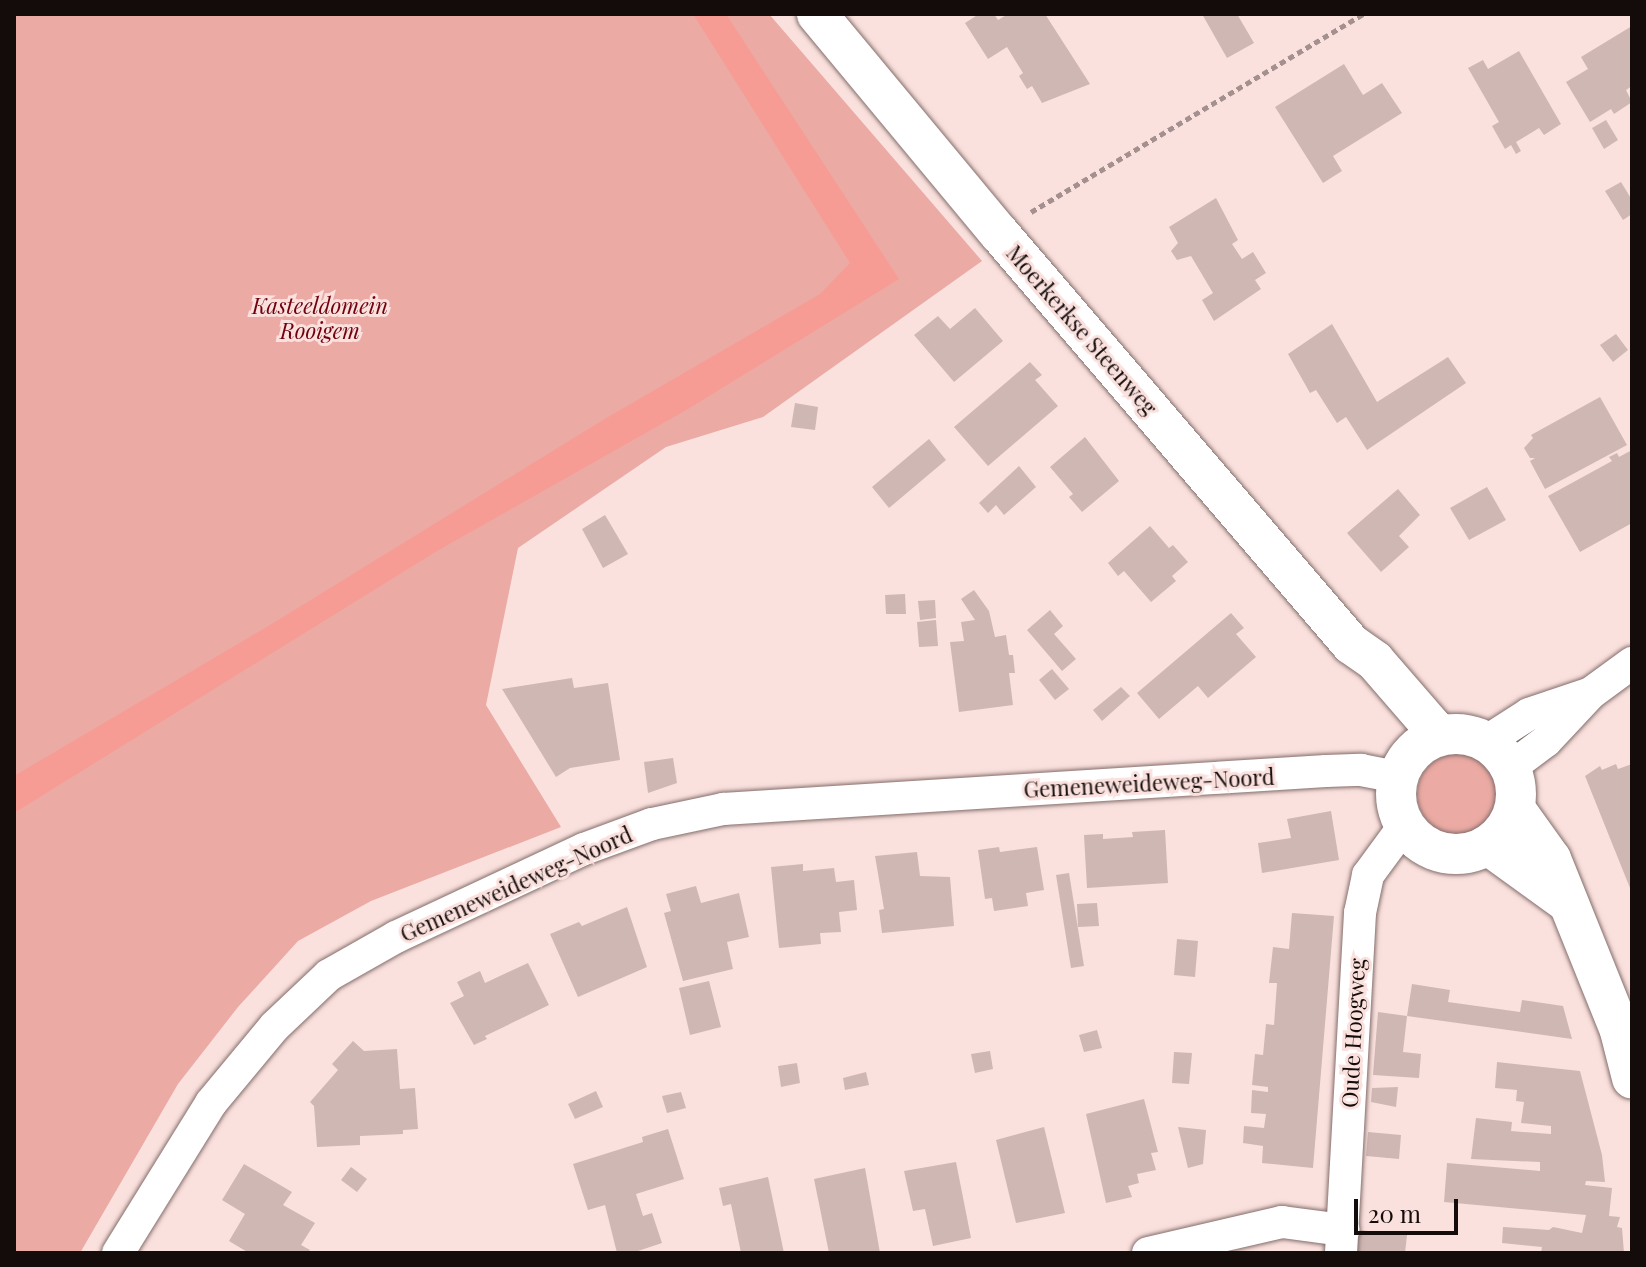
<!DOCTYPE html>
<style>
body{margin:0}
#map{position:relative;width:1646px;height:1267px;overflow:hidden;background:#fae1de;font-family:"Playfair Display",serif}
div>[style]{position:absolute}
[style*='--x']{left:calc(var(--x)*1px);top:calc(var(--y)*1px);width:calc(var(--w)*1px);rotate:calc(var(--a)*1deg)}
.green>*{inset:0;background:#ebaaa4}
.round{border-radius:50%}
.water>*{inset:0;background:#f69c94}
.building>*{inset:0;background:#cfb7b4}
.path>*{height:5px;margin-top:-2.5px;transform-origin:0;background:repeating-linear-gradient(90deg,#a4918f 0 6px,transparent 0 10px)}
.roads{filter:drop-shadow(0 0 2px #836d6a) drop-shadow(0 0 2px #836d6a)}
.minor>*{height:32px;margin:-16px;padding:0 16px;transform-origin:16px;border-radius:16px;background:#fff}
.tertiary>*{height:40px;margin:-20px;padding:0 20px;transform-origin:20px;border-radius:20px;background:#fff}
.tertiary>.ring{margin:-20px;padding:0;box-sizing:content-box;background:none;border:40px solid #fff;border-radius:50%}
span{translate:-50% -50%;white-space:nowrap;text-align:center;line-height:1.15;-webkit-text-stroke:6px #fae1de;paint-order:stroke}
.park-label{font-size:22px;color:#71010d;font-style:italic}
.street-label{font-size:22px;color:#140c0b}
.frame{position:absolute;inset:0;border:16px solid #140c0b;pointer-events:none}
.scale{position:absolute;left:1354px;top:1199px;width:104px;height:36px;box-sizing:border-box;border:4px solid #140c0b;border-top:0;padding-left:10px;font-size:24px;line-height:28px;white-space:nowrap;color:#140c0b;-webkit-text-stroke:6px #fae1de;paint-order:stroke}
</style>
<div id="map">
<div class="green">
<i style="clip-path:polygon(14px 14px,769px 14px,982px 261px,763px 417px,666px 447px,518px 548px,486px 705px,561px 827px,371px 901px,298px 941px,238px 1007px,178px 1084px,80px 1253px,14px 1253px)"></i>
<i class="round" style="left:1417px;top:754px;width:80px;height:80px"></i>
</div>
<div class="water">
<i style="clip-path:polygon(693px 14px,726px 14px,899px 279px,688px 409px,437px 551px,14px 813px,14px 776px,275px 622px,603px 420px,820px 294px,850px 263px)"></i>
</div>
<div class="building">
<i style="clip-path:polygon(979px 14px,994px 14px,998px 20px,1008px 14px,1045px 14px,1090px 84px,1042px 103px,1032px 86px,1027px 89px,1019px 76px,1023px 73px,1007px 47px,988px 59px,965px 23px)"></i>
<i style="clip-path:polygon(1202px 14px,1237px 14px,1254px 43px,1227px 58px)"></i>
<i style="clip-path:polygon(1632px 26px,1632px 86px,1626px 90px,1632px 102px,1614px 114px,1611px 109px,1590px 122px,1566px 82px,1588px 69px,1581px 57px)"></i>
<i style="clip-path:polygon(1519px 51px,1561px 124px,1544px 135px,1539px 128px,1516px 142px,1521px 151px,1516px 154px,1511px 145px,1505px 149px,1492px 126px,1499px 122px,1468px 68px,1483px 60px,1488px 69px)"></i>
<i style="clip-path:polygon(1344px 64px,1363px 95px,1382px 83px,1402px 113px,1333px 156px,1342px 171px,1323px 183px,1275px 107px)"></i>
<i style="clip-path:polygon(1606px 120px,1618px 140px,1604px 149px,1592px 128px)"></i>
<i style="clip-path:polygon(1621px 182px,1632px 200px,1632px 214px,1623px 220px,1605px 191px)"></i>
<i style="clip-path:polygon(1216px 198px,1238px 240px,1232px 244px,1242px 259px,1253px 252px,1266px 273px,1255px 280px,1261px 289px,1214px 321px,1202px 300px,1213px 293px,1191px 256px,1177px 260px,1171px 251px,1178px 243px,1169px 227px)"></i>
<i style="clip-path:polygon(975px 308px,1003px 341px,954px 382px,914px 335px,938px 316px,950px 329px)"></i>
<i style="clip-path:polygon(1332px 324px,1377px 402px,1448px 357px,1466px 383px,1367px 450px,1346px 417px,1337px 423px,1316px 390px,1310px 393px,1288px 354px)"></i>
<i style="clip-path:polygon(1616px 334px,1628px 350px,1613px 362px,1600px 345px)"></i>
<i style="clip-path:polygon(1030px 362px,1042px 375px,1035px 380px,1058px 406px,988px 466px,954px 427px)"></i>
<i style="clip-path:polygon(1600px 397px,1627px 445px,1545px 489px,1530px 461px,1535px 458px,1530px 458px,1524px 448px,1533px 438px,1531px 435px)"></i>
<i style="clip-path:polygon(795px 403px,818px 407px,815px 430px,791px 427px)"></i>
<i style="clip-path:polygon(1085px 437px,1119px 481px,1082px 512px,1069px 497px,1073px 494px,1050px 467px)"></i>
<i style="clip-path:polygon(929px 439px,946px 460px,889px 508px,872px 487px)"></i>
<i style="clip-path:polygon(1632px 450px,1632px 523px,1580px 552px,1548px 496px,1612px 461px,1609px 457px,1617px 453px,1619px 457px)"></i>
<i style="clip-path:polygon(1019px 466px,1036px 487px,1004px 515px,996px 505px,988px 513px,979px 503px)"></i>
<i style="clip-path:polygon(1487px 487px,1506px 520px,1469px 540px,1450px 508px)"></i>
<i style="clip-path:polygon(1398px 489px,1420px 515px,1399px 536px,1409px 547px,1381px 572px,1347px 533px)"></i>
<i style="clip-path:polygon(605px 515px,628px 554px,603px 568px,582px 529px)"></i>
<i style="clip-path:polygon(1150px 526px,1169px 548px,1173px 545px,1188px 562px,1172px 576px,1176px 581px,1151px 602px,1124px 571px,1118px 576px,1108px 563px)"></i>
<i style="clip-path:polygon(974px 590px,989px 611px,995px 637px,1006px 635px,1009px 655px,1013px 655px,1015px 673px,1009px 673px,1013px 705px,959px 712px,950px 642px,964px 641px,961px 622px,975px 620px,961px 599px)"></i>
<i style="clip-path:polygon(905px 594px,906px 614px,886px 614px,885px 595px)"></i>
<i style="clip-path:polygon(935px 600px,936px 618px,920px 620px,918px 601px)"></i>
<i style="clip-path:polygon(1050px 610px,1063px 626px,1054px 634px,1076px 659px,1062px 671px,1027px 630px)"></i>
<i style="clip-path:polygon(1231px 613px,1244px 628px,1236px 634px,1256px 657px,1208px 698px,1198px 686px,1159px 719px,1137px 693px)"></i>
<i style="clip-path:polygon(936px 620px,938px 646px,919px 647px,917px 622px)"></i>
<i style="clip-path:polygon(1052px 669px,1069px 689px,1055px 700px,1039px 680px)"></i>
<i style="clip-path:polygon(572px 678px,574px 688px,608px 683px,620px 760px,570px 768px,556px 777px,502px 689px)"></i>
<i style="clip-path:polygon(1121px 687px,1130px 696px,1102px 721px,1093px 710px)"></i>
<i style="clip-path:polygon(673px 758px,677px 783px,648px 793px,644px 762px)"></i>
<i style="clip-path:polygon(1616px 764px,1618px 769px,1632px 764px,1632px 893px,1585px 776px,1600px 766px,1602px 770px)"></i>
<i style="clip-path:polygon(1331px 811px,1339px 860px,1262px 873px,1258px 843px,1291px 838px,1287px 819px)"></i>
<i style="clip-path:polygon(1165px 830px,1168px 883px,1087px 888px,1084px 835px,1103px 834px,1103px 839px,1133px 837px,1132px 832px)"></i>
<i style="clip-path:polygon(999px 847px,1000px 852px,1037px 847px,1044px 890px,1026px 893px,1028px 906px,994px 911px,992px 898px,985px 899px,978px 850px)"></i>
<i style="clip-path:polygon(917px 852px,920px 876px,950px 877px,954px 926px,882px 933px,879px 910px,884px 909px,875px 856px)"></i>
<i style="clip-path:polygon(803px 864px,803px 871px,834px 868px,836px 882px,854px 880px,857px 910px,839px 912px,841px 932px,820px 933px,821px 944px,779px 948px,771px 867px)"></i>
<i style="clip-path:polygon(1069px 873px,1084px 966px,1071px 968px,1056px 875px)"></i>
<i style="clip-path:polygon(696px 886px,701px 903px,739px 893px,749px 937px,727px 942px,733px 969px,683px 981px,664px 913px,671px 911px,666px 894px)"></i>
<i style="clip-path:polygon(1097px 903px,1099px 926px,1078px 927px,1077px 904px)"></i>
<i style="clip-path:polygon(627px 907px,647px 967px,578px 997px,550px 934px,579px 922px,582px 926px)"></i>
<i style="clip-path:polygon(1292px 913px,1334px 916px,1313px 1168px,1262px 1163px,1263px 1146px,1243px 1143px,1244px 1126px,1264px 1128px,1266px 1114px,1251px 1113px,1252px 1090px,1268px 1092px,1268px 1087px,1252px 1085px,1255px 1054px,1263px 1055px,1266px 1024px,1274px 1025px,1277px 983px,1269px 983px,1273px 947px,1289px 949px)"></i>
<i style="clip-path:polygon(1177px 939px,1198px 941px,1195px 977px,1174px 975px)"></i>
<i style="clip-path:polygon(528px 963px,549px 1005px,485px 1036px,487px 1039px,474px 1045px,450px 1003px,464px 996px,457px 982px,480px 971px,485px 983px)"></i>
<i style="clip-path:polygon(709px 981px,721px 1027px,690px 1035px,679px 988px)"></i>
<i style="clip-path:polygon(1412px 984px,1450px 990px,1448px 1002px,1520px 1012px,1522px 1000px,1563px 1006px,1572px 1039px,1407px 1016px)"></i>
<i style="clip-path:polygon(1378px 1012px,1407px 1016px,1403px 1052px,1421px 1054px,1419px 1078px,1373px 1075px)"></i>
<i style="clip-path:polygon(1097px 1030px,1102px 1048px,1084px 1052px,1079px 1035px)"></i>
<i style="clip-path:polygon(353px 1041px,364px 1051px,397px 1049px,400px 1089px,415px 1088px,418px 1129px,403px 1130px,403px 1134px,360px 1136px,360px 1145px,317px 1147px,314px 1106px,310px 1102px,338px 1070px,332px 1064px)"></i>
<i style="clip-path:polygon(990px 1051px,993px 1069px,975px 1073px,971px 1054px)"></i>
<i style="clip-path:polygon(1174px 1052px,1192px 1053px,1189px 1084px,1172px 1083px)"></i>
<i style="clip-path:polygon(1497px 1062px,1580px 1071px,1602px 1155px,1605px 1182px,1586px 1181px,1585px 1185px,1612px 1188px,1609px 1216px,1620px 1217px,1617px 1227px,1622px 1228px,1624px 1253px,1541px 1253px,1542px 1247px,1502px 1243px,1503px 1227px,1549px 1230px,1553px 1227px,1582px 1233px,1586px 1215px,1444px 1202px,1447px 1163px,1540px 1171px,1540px 1162px,1471px 1159px,1476px 1118px,1512px 1122px,1511px 1131px,1551px 1134px,1551px 1126px,1521px 1123px,1524px 1102px,1516px 1101px,1517px 1090px,1495px 1088px)"></i>
<i style="clip-path:polygon(797px 1063px,800px 1083px,781px 1087px,778px 1066px)"></i>
<i style="clip-path:polygon(866px 1072px,869px 1085px,845px 1090px,843px 1078px)"></i>
<i style="clip-path:polygon(1398px 1087px,1396px 1107px,1371px 1102px,1372px 1088px)"></i>
<i style="clip-path:polygon(596px 1091px,603px 1107px,575px 1119px,568px 1104px)"></i>
<i style="clip-path:polygon(681px 1092px,686px 1108px,667px 1113px,662px 1096px)"></i>
<i style="clip-path:polygon(1144px 1099px,1158px 1152px,1151px 1153px,1156px 1170px,1137px 1174px,1139px 1183px,1128px 1186px,1132px 1197px,1106px 1203px,1086px 1114px)"></i>
<i style="clip-path:polygon(1044px 1127px,1065px 1213px,1016px 1223px,996px 1140px)"></i>
<i style="clip-path:polygon(1178px 1127px,1206px 1130px,1203px 1164px,1188px 1168px)"></i>
<i style="clip-path:polygon(668px 1129px,684px 1179px,636px 1194px,643px 1216px,652px 1213px,662px 1243px,632px 1253px,617px 1253px,605px 1205px,588px 1210px,573px 1164px,643px 1142px,642px 1137px)"></i>
<i style="clip-path:polygon(1368px 1132px,1401px 1135px,1399px 1159px,1366px 1156px)"></i>
<i style="clip-path:polygon(956px 1162px,971px 1238px,933px 1246px,925px 1209px,913px 1211px,904px 1171px)"></i>
<i style="clip-path:polygon(244px 1164px,292px 1192px,283px 1205px,315px 1223px,301px 1245px,310px 1250px,308px 1253px,249px 1253px,229px 1241px,245px 1214px,222px 1200px)"></i>
<i style="clip-path:polygon(351px 1167px,367px 1179px,357px 1192px,341px 1180px)"></i>
<i style="clip-path:polygon(865px 1168px,880px 1253px,829px 1253px,814px 1179px)"></i>
<i style="clip-path:polygon(768px 1177px,784px 1253px,741px 1253px,731px 1204px,723px 1206px,719px 1188px)"></i>
<i style="clip-path:polygon(1359px 1230px,1407px 1235px,1405px 1253px,1357px 1253px)"></i>
</div>
<div class="path">
<i style="--x:1031;--y:212;--w:387;--a:-30.8"></i>
</div>
<div class="roads">
<div class="minor">
<i style="--x:1487;--y:741;--w:50;--a:-32.7"></i>
<i style="--x:1529;--y:714;--w:62;--a:-18.7"></i>
<i style="--x:1510;--y:768;--w:45;--a:-36.9"></i>
<i style="--x:1546;--y:741;--w:66;--a:-46.8"></i>
<i style="--x:1591;--y:693;--w:51;--a:-36.2"></i>
<i style="--x:118;--y:1253;--w:176;--a:-58.2"></i>
<i style="--x:211;--y:1103;--w:100;--a:-50.3"></i>
<i style="--x:275;--y:1026;--w:74;--a:-43.4"></i>
<i style="--x:329;--y:975;--w:77;--a:-29.6"></i>
<i style="--x:396;--y:937;--w:208;--a:-25.1"></i>
<i style="--x:584;--y:849;--w:72;--a:-20.2"></i>
<i style="--x:652;--y:824;--w:73;--a:-11.9"></i>
<i style="--x:723;--y:809;--w:604;--a:-3.61"></i>
<i style="--x:1326;--y:771;--w:35;--a:-2"></i>
<i style="--x:1361;--y:770;--w:36;--a:11"></i>
<i style="--x:1148;--y:1253;--w:138;--a:-13"></i>
<i style="--x:1282;--y:1222;--w:62;--a:7.5"></i>
<i style="--x:1341;--y:1253;--w:341;--a:-86.8"></i>
<i style="--x:1360;--y:913;--w:39;--a:-78"></i>
<i style="--x:1368;--y:875;--w:61;--a:-53.7"></i>
</div>
<div class="tertiary">
<i style="--x:817;--y:14;--w:285;--a:50.3"></i>
<i style="--x:999;--y:233;--w:541;--a:49.42"></i>
<i style="--x:1351;--y:644;--w:29;--a:35"></i>
<i style="--x:1375;--y:661;--w:89;--a:49.1"></i>
<i style="--x:1433;--y:728;--w:9;--a:69"></i>
<i class="ring" style="left:1396px;top:734px;width:80px;height:80px"></i>
<i style="--x:1516;--y:810;--w:60;--a:54.5"></i>
<i style="--x:1551;--y:859;--w:185;--a:68.1"></i>
<i style="--x:1620;--y:1031;--w:49;--a:75.7"></i>
<i style="--x:1488;--y:845;--w:99;--a:35.9"></i>
</div>
</div>
<div class="park-label">
<span style="left:320px;top:318px">Kasteeldomein<br>Rooigem</span>
</div>
<div class="street-label">
<span style="left:1082px;top:330px;rotate:49deg">Moerkerkse Steenweg</span>
<span style="left:1149px;top:783px;rotate:-3deg">Gemeneweideweg-Noord</span>
<span style="left:516px;top:884px;rotate:-24deg">Gemeneweideweg-Noord</span>
<span style="left:1353px;top:1033px;rotate:-87deg">Oude Hoogweg</span>
</div>
<div class="frame"></div>
<div class="scale">20 m</div>
</div>
